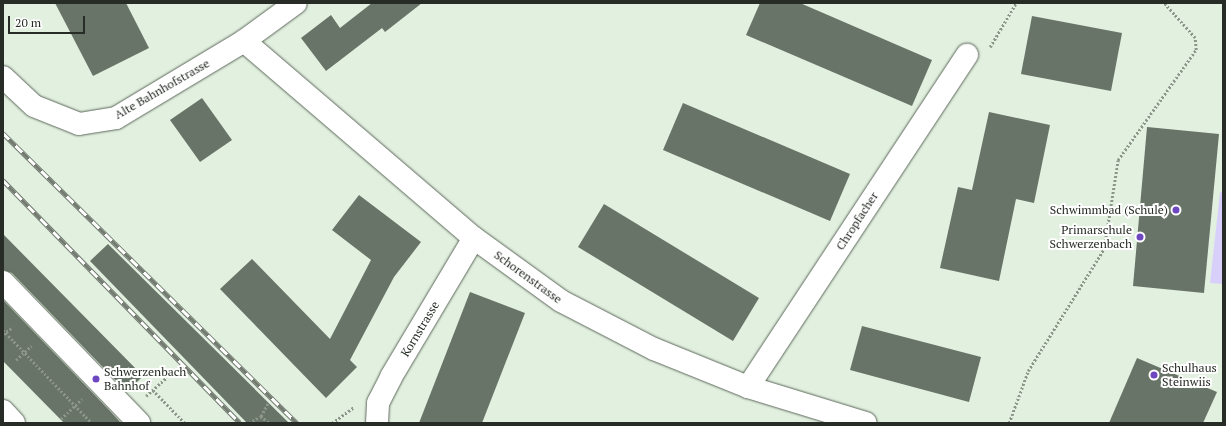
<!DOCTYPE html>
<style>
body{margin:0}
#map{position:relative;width:1226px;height:426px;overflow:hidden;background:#e2f0e0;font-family:"PT Serif",serif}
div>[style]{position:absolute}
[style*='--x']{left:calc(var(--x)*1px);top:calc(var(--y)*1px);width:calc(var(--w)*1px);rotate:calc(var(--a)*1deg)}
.green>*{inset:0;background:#d8d0fa}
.building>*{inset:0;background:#687467}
.path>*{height:2.5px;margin-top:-1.25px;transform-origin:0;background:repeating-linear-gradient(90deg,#8c968a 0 2px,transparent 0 4px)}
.roads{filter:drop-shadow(0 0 1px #5c685a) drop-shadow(0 0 1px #5c685a)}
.minor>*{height:22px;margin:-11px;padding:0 11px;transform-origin:11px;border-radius:11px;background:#fff}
.rail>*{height:4.5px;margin-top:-2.25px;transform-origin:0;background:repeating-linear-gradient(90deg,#fff 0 9px,#737b71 0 18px);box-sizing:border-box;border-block:1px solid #737b71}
.dots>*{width:11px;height:11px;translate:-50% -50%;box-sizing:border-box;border:2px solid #fff;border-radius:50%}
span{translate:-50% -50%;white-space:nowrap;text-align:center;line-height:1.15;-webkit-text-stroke:4px #fff;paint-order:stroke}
.street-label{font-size:12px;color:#272c26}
.poi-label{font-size:12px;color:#272c26}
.right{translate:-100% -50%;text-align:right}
.left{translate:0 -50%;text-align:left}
.frame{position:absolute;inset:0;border:4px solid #272c26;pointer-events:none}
.scale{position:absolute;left:8px;top:16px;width:77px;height:18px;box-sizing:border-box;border:2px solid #272c26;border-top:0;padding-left:5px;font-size:12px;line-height:14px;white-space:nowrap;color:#272c26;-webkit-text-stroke:3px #fff;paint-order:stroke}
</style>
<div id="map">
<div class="green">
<i style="clip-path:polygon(1220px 192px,1223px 193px,1223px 284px,1210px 283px)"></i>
</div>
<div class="building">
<i style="clip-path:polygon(55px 3px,126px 3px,149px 48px,93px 76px)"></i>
<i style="clip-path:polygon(372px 3px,422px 3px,385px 32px,382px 28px,326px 71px,301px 38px,331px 15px,340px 28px)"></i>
<i style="clip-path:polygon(760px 3px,800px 3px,932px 60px,912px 106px,746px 35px)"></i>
<i style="clip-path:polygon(1032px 16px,1122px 33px,1111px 91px,1021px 74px)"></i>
<i style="clip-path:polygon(202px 98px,232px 140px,200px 162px,170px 120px)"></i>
<i style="clip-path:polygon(683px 103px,850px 174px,830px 221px,663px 150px)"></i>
<i style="clip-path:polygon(989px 112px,1050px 125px,1034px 203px,1016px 199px,999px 281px,940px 268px,958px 187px,972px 190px)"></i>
<i style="clip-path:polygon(1147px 127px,1219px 134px,1204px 293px,1133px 286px)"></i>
<i style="clip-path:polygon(359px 195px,421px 242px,394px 277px,350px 360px,357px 367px,326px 398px,220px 289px,252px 259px,330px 339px,371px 260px,332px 230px)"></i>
<i style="clip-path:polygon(604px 204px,759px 298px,733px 341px,578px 247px)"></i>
<i style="clip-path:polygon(3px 234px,143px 376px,127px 392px,12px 273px,3px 270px)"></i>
<i style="clip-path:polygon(108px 244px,289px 423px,247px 423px,90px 261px)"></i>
<i style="clip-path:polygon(470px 292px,525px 313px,482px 423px,419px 423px)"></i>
<i style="clip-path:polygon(3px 300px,109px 410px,121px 423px,64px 423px,3px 361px)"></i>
<i style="clip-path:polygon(862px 326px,981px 357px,969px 402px,850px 370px)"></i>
<i style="clip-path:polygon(1137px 358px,1217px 392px,1203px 423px,1109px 423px)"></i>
</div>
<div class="path">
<i style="--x:990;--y:47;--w:51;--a:-59.4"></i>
<i style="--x:3;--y:330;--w:129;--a:46.3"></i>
<i style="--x:3;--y:334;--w:11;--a:-34"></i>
<i style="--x:16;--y:360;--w:21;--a:-43"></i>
<i style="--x:153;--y:390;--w:46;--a:45.9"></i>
<i style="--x:146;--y:396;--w:27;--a:-42"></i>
<i style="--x:261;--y:416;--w:11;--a:41"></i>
<i style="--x:61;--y:419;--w:29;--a:-44"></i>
<i style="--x:249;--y:423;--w:14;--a:-30"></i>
<i style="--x:261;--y:416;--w:15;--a:-62"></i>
<i style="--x:332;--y:423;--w:27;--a:-36"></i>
<i style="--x:1009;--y:423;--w:55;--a:-69.9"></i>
<i style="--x:1028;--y:371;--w:144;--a:-58.1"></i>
<i style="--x:1104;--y:249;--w:90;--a:-81.1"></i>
<i style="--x:1118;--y:160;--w:135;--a:-54.7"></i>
<i style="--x:1196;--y:50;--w:12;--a:-95"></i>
<i style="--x:1195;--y:38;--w:47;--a:-131.5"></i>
</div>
<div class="roads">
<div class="minor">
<i style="--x:244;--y:41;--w:303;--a:40.6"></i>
<i style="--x:474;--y:238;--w:107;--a:35.9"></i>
<i style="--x:561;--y:301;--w:105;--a:27.3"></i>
<i style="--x:654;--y:349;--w:101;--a:22"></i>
<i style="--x:748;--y:387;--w:123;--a:17"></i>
<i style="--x:3;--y:77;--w:42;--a:43.1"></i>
<i style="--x:34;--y:106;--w:48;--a:21.8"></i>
<i style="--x:79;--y:124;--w:37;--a:-9"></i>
<i style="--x:116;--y:118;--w:149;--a:-31"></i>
<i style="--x:244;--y:41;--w:64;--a:-36.2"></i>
<i style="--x:3;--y:282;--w:196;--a:46"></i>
<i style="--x:748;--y:387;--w:398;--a:-56.6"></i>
<i style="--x:3;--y:411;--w:16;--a:47"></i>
<i style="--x:377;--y:423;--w:20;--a:-87"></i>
<i style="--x:378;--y:403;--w:29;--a:-63"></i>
<i style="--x:391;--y:377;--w:162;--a:-59.2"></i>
</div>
</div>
<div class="rail">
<i style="--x:3;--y:133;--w:413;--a:44.6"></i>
<i style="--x:3;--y:180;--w:339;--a:45.7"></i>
</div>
<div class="dots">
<i style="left:1176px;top:210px;background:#6e47c0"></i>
<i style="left:1140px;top:237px;background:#6e47c0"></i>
<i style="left:1154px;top:375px;background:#6e47c0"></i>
<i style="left:96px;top:379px;background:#6e47c0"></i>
</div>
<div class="street-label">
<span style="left:162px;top:89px;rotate:-30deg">Alte Bahnhofstrasse</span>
<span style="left:857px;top:221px;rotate:-57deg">Chropfacher</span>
<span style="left:528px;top:277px;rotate:36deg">Schorenstrasse</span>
<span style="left:420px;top:329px;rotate:-59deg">Kornstrasse</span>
</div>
<div class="poi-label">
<span class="right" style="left:1168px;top:210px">Schwimmbad (Schule)</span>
<span class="right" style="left:1132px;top:237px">Primarschule<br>Schwerzenbach</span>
<span class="left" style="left:1162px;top:375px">Schulhaus<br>Steinwiis</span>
<span class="left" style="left:104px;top:379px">Schwerzenbach<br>Bahnhof</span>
</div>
<div class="frame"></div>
<div class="scale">20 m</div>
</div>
